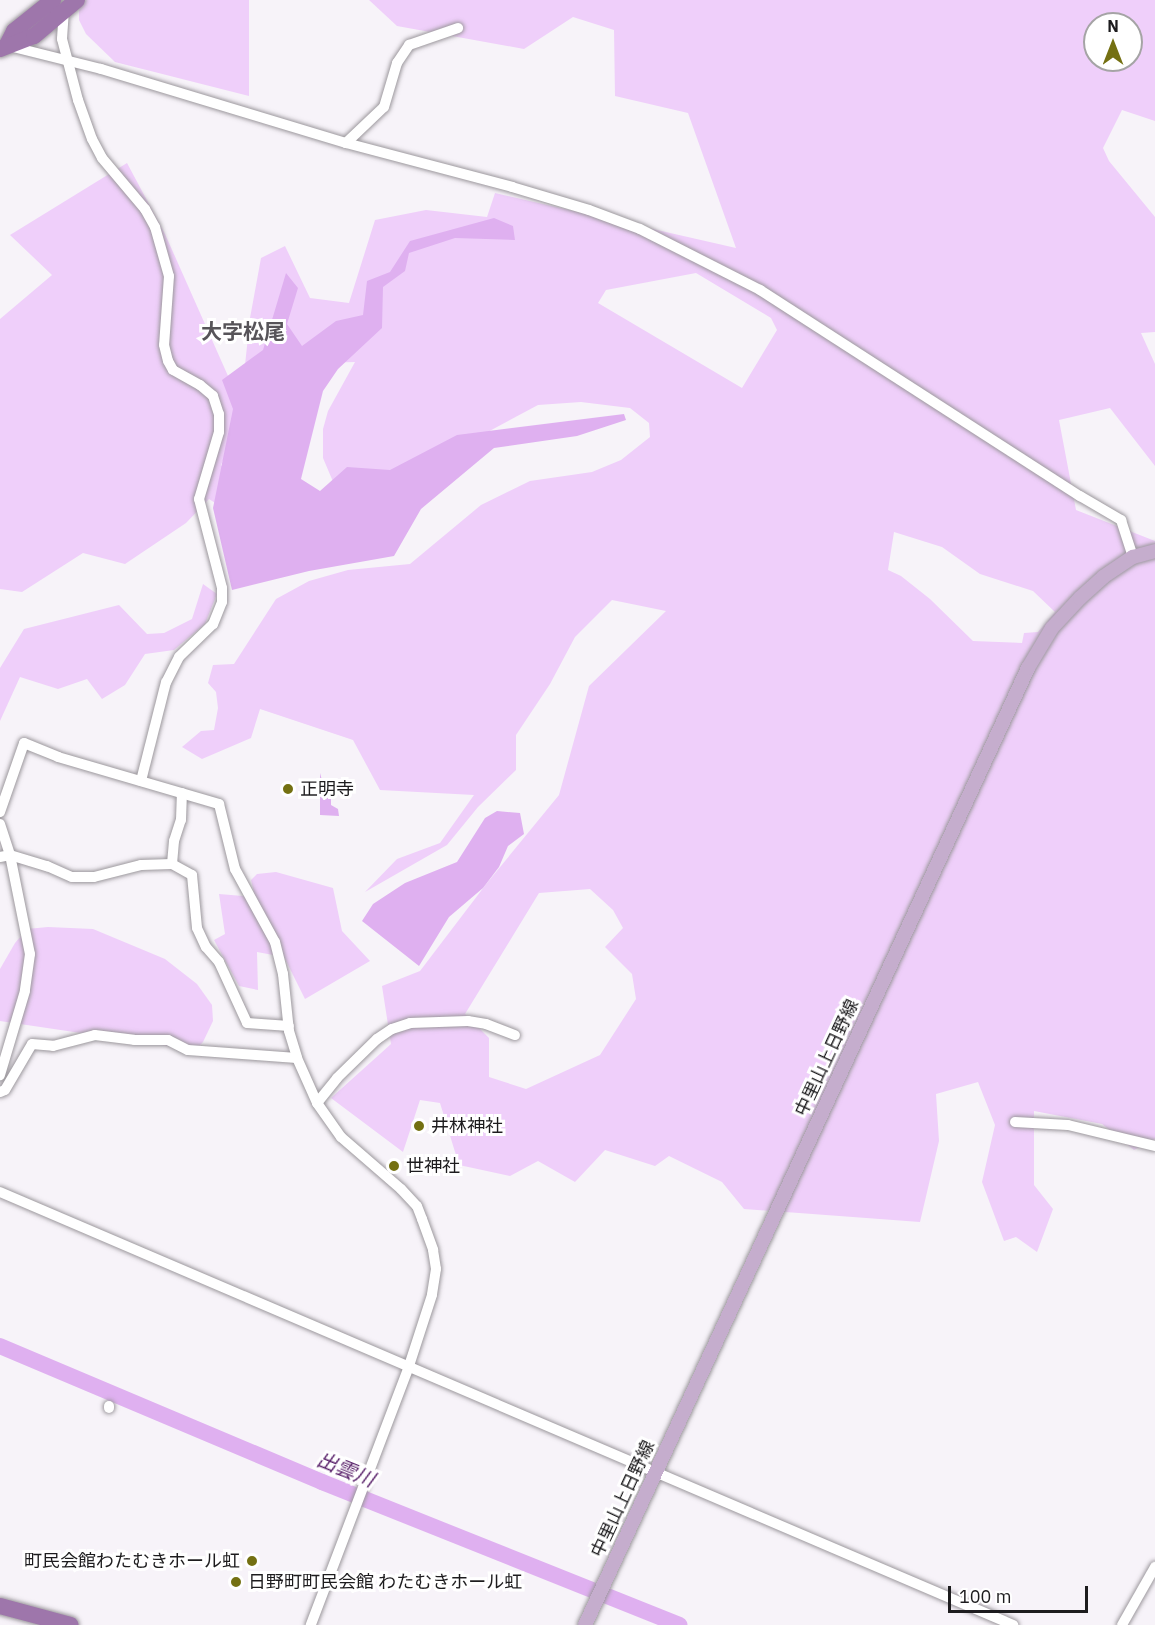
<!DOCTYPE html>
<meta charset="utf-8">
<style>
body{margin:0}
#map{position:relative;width:1155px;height:1625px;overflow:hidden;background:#f7f3f9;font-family:"IBM Plex Sans","Noto Sans JP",sans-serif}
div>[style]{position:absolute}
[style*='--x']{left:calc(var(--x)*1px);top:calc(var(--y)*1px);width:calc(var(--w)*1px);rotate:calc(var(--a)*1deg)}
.green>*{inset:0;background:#efcffa}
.water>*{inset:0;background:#dfb0f0}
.river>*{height:16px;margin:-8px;padding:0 8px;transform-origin:8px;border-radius:8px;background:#dfb0f0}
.roads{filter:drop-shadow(0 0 2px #9c989d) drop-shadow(0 0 2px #9c989d)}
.minor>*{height:10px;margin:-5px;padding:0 5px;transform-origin:5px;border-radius:5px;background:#fff}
.major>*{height:14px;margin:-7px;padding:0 7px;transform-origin:7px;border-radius:7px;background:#c5adcd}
.highway>*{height:16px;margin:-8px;padding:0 8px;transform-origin:8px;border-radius:8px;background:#9e76ab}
.dots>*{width:16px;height:16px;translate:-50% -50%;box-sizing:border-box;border:3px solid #fff;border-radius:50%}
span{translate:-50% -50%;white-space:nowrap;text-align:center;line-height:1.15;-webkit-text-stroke:6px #fff;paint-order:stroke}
.poi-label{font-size:18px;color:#1d1c1e}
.left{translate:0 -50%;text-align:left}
.right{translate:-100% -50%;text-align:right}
.street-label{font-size:18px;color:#1d1c1e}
.water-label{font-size:20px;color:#5a226b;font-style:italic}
.quarter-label{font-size:21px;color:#575459;font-weight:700}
.north{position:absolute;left:1083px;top:12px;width:60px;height:60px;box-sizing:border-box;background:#fff;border:2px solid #a5a4a5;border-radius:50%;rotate:0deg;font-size:16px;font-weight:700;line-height:24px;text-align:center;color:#1d1c1e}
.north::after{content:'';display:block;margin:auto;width:21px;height:27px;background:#747012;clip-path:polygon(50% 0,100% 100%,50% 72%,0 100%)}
.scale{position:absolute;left:948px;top:1586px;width:140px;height:27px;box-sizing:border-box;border:3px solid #1d1c1e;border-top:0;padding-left:8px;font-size:18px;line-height:21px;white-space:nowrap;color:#1d1c1e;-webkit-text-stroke:4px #fff;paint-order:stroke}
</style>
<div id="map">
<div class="green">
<i style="clip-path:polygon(86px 0,249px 0,249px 96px,115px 62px,86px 34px,79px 20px,79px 10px)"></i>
<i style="clip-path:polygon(evenodd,369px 0,1155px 0,1155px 121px,1122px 110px,1103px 148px,1109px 161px,1155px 217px,1155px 332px,1141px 333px,1155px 364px,1155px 466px,1110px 408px,1059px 420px,1076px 510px,1155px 541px,1155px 1139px,1134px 1150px,1102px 1124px,1034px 1111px,1034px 1185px,1053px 1209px,1037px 1252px,1016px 1237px,1004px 1241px,982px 1182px,995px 1125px,978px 1082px,936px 1094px,939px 1141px,920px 1222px,744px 1209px,722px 1182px,669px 1156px,655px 1166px,605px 1150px,575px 1182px,538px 1161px,510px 1176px,459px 1165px,440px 1103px,420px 1100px,403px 1152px,331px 1098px,391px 1044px,382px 986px,420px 971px,487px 883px,559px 795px,589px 686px,666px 611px,612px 600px,575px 637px,550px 684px,516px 735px,516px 770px,478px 807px,447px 845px,365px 892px,397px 859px,440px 843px,474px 795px,380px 790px,353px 740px,260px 709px,251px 738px,202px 759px,182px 747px,201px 731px,214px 730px,218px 708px,216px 692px,208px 683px,213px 665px,234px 664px,276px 599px,309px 581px,348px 570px,410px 564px,481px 505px,530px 481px,592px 472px,621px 460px,650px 437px,649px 423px,630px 408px,581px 402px,538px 405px,417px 470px,337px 491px,323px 458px,323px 429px,328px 411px,355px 362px,245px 365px,250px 318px,261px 258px,285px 246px,310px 298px,349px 303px,375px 220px,426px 210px,487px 217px,495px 193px,736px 248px,688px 113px,615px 96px,614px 30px,573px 17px,524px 49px,397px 26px,369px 0,1095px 24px,1131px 24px,1131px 60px,1095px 60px,1095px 24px,369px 0,696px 273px,771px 318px,777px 330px,742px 388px,598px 303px,606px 290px,696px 273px,369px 0,894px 532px,942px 547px,980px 574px,1033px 591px,1055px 612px,1038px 632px,1024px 633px,1022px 643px,973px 641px,930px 599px,901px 576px,888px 570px,894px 532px,369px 0,590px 889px,613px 910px,623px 928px,605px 947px,632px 974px,636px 999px,600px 1055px,526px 1089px,489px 1077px,489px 1038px,465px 1014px,539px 893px,590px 889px)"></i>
<i style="clip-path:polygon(127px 163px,165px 234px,244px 412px,221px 465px,241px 496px,235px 516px,209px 499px,186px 523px,125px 564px,83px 553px,22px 592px,0 589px,0 319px,52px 275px,10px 235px)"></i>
<i style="clip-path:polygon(203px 584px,217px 594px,205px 624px,174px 650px,145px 654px,125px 685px,102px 699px,87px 679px,58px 689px,20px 677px,0 721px,0 668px,24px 629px,119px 605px,147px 634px,164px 633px,192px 619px)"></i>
<i style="clip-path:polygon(276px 872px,333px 888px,342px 931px,370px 961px,305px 999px,284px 957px,257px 952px,258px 990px,239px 986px,214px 940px,225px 934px,219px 894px,255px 897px,251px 880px,257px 874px)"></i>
<i style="clip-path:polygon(48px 927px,93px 929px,165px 959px,197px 984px,212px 1005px,213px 1021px,203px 1042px,195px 1050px,0 1021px,0 969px,15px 943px,27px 929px)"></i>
</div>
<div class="water">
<i style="clip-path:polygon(494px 218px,513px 226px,515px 240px,455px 238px,409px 253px,405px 271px,383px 287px,382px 328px,338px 369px,323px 391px,301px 479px,320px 491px,347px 467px,390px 470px,457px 435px,624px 414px,626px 420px,577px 436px,494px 448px,421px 509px,394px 556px,309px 571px,232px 590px,213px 508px,233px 409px,222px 380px,263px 350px,286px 273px,298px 288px,287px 324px,302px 346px,336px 321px,363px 315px,367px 281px,390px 272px,410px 241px)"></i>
<i style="clip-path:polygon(320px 773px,323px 784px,331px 791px,331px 805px,338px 809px,339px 816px,320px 815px)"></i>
<i style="clip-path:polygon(497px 811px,520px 813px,524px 834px,508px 846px,499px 867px,483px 888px,449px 917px,419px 966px,362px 921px,373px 904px,405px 883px,457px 862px,485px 818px)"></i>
</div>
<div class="river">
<i style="--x:0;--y:1346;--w:350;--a:22.9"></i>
<i style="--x:322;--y:1482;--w:385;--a:21.8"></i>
</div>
<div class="roads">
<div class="minor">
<i style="--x:64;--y:10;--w:29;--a:94"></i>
<i style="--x:62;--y:39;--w:63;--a:75.3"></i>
<i style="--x:78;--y:100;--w:41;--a:70.3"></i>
<i style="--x:92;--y:139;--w:21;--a:62"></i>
<i style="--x:102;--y:158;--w:67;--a:49.9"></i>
<i style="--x:145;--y:209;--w:21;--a:61"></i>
<i style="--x:155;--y:227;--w:51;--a:74.1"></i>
<i style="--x:169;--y:276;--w:69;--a:94.1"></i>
<i style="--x:164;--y:345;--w:16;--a:76"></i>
<i style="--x:168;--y:361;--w:10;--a:61"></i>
<i style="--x:173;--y:370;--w:31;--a:29"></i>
<i style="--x:200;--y:385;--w:17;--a:40"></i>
<i style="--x:213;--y:396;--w:19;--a:72"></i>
<i style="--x:219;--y:414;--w:18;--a:90"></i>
<i style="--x:219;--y:432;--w:70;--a:106.6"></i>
<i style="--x:199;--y:499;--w:92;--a:75.5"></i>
<i style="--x:222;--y:588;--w:14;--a:90"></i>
<i style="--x:222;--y:602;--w:24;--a:112"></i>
<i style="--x:213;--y:624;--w:47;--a:135.9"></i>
<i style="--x:179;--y:657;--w:28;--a:117"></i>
<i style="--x:166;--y:682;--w:102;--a:104.2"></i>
<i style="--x:9;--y:46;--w:95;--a:14"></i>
<i style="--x:101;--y:69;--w:256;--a:16.8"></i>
<i style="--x:346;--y:143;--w:172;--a:14.8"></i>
<i style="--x:512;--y:187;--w:80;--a:16.6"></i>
<i style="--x:589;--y:210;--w:54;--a:20.4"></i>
<i style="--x:640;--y:229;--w:135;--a:26.9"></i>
<i style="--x:760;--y:290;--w:381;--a:32.8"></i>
<i style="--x:1080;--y:496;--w:48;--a:30.3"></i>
<i style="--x:1121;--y:520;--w:39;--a:72"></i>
<i style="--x:346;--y:143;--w:52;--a:-43.5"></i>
<i style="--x:384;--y:107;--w:46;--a:-73.5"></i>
<i style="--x:397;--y:63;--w:22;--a:-56"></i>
<i style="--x:409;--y:45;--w:52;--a:-19.1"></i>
<i style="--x:0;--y:812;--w:73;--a:-70.8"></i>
<i style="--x:24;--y:743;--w:37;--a:22"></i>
<i style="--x:58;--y:757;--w:168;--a:16.3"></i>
<i style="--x:219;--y:804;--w:67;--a:76.2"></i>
<i style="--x:235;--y:869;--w:83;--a:61.3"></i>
<i style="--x:275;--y:942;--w:33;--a:76"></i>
<i style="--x:283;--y:974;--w:57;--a:84"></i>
<i style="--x:289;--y:1031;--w:28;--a:73"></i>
<i style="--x:297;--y:1058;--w:49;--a:66"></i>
<i style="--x:317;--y:1103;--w:42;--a:54.8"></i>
<i style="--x:341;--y:1137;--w:79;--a:40.9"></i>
<i style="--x:401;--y:1189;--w:23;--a:47"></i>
<i style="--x:417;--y:1206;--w:14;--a:69"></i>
<i style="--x:422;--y:1219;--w:33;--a:70"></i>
<i style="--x:433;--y:1250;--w:19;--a:81"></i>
<i style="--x:436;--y:1269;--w:26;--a:99"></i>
<i style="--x:432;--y:1295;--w:78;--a:108"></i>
<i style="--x:408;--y:1369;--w:274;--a:110.8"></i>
<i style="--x:0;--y:824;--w:33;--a:72"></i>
<i style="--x:10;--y:855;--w:101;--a:78.6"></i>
<i style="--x:30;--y:954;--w:37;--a:98"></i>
<i style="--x:25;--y:991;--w:88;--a:106.6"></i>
<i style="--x:0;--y:857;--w:10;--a:-11"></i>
<i style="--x:10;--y:855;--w:39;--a:17"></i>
<i style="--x:47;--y:866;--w:27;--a:24"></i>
<i style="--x:72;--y:877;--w:22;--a:0"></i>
<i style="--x:94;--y:877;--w:49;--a:-14.3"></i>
<i style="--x:141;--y:865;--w:31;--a:-2"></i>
<i style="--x:172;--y:864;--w:23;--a:29"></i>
<i style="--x:192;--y:875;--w:53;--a:84.6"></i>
<i style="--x:197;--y:928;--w:21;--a:65"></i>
<i style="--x:206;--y:947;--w:20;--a:49"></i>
<i style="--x:219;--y:962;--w:67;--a:65.3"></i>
<i style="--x:247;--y:1023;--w:42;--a:4.1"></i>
<i style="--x:172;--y:864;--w:23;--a:-85"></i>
<i style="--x:174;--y:841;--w:22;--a:-72"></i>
<i style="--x:181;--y:820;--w:27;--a:-88"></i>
<i style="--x:0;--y:1092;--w:5;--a:-22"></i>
<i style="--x:5;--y:1090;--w:53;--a:-59.6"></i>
<i style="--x:32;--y:1044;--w:21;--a:5"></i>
<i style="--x:53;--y:1046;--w:43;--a:-14.7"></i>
<i style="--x:95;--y:1035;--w:39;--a:7"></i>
<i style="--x:134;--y:1040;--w:34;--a:0"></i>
<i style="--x:168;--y:1040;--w:22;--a:27"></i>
<i style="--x:188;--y:1050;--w:109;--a:4.2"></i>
<i style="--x:317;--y:1103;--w:32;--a:-51"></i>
<i style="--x:337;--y:1078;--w:56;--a:-44.3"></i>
<i style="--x:377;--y:1039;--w:18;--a:-34"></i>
<i style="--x:392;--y:1029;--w:19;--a:-18"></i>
<i style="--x:410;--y:1023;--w:58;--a:-2"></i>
<i style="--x:468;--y:1021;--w:18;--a:9"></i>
<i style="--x:486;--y:1024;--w:31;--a:21"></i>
<i style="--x:1015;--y:1122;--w:53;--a:3.2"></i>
<i style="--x:1068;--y:1125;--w:89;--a:13.6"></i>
<i style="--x:0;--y:1192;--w:1102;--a:23.14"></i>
<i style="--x:109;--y:1408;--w:2;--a:-90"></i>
<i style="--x:1122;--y:1625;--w:67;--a:-60.4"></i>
</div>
<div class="major">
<i style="--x:585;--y:1625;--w:1055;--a:-65.16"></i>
<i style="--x:1028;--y:668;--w:47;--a:-59"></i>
<i style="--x:1052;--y:628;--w:41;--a:-47"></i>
<i style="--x:1080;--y:598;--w:31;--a:-42"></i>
<i style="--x:1103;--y:577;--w:36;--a:-34"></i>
<i style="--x:1133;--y:557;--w:23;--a:-15"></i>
</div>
<div class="highway">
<i style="--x:7;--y:45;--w:16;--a:-63"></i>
<i style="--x:14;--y:31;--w:50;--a:-38.5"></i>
<i style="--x:0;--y:49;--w:36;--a:-21"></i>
<i style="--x:34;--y:36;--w:56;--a:-39.9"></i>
<i style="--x:0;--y:1606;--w:73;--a:15"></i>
</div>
</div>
<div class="dots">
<i style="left:288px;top:789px;background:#747012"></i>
<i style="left:419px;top:1126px;background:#747012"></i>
<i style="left:394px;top:1166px;background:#747012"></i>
<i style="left:252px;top:1561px;background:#747012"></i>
<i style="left:236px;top:1582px;background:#747012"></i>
</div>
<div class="poi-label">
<span class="left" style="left:300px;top:789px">正明寺</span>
<span class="left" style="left:431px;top:1126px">井林神社</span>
<span class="left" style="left:406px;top:1166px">世神社</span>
<span class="right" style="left:240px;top:1561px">町民会館わたむきホール虹</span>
<span class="left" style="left:248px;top:1582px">日野町町民会館 わたむきホール虹</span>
</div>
<div class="street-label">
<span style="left:827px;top:1058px;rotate:-65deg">中里山上日野線</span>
<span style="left:623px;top:1499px;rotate:-65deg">中里山上日野線</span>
</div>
<div class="water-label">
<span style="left:346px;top:1469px;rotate:22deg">出雲川</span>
</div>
<div class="quarter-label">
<span style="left:243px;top:331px">大字松尾</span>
</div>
<div class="north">N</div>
<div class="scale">100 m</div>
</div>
